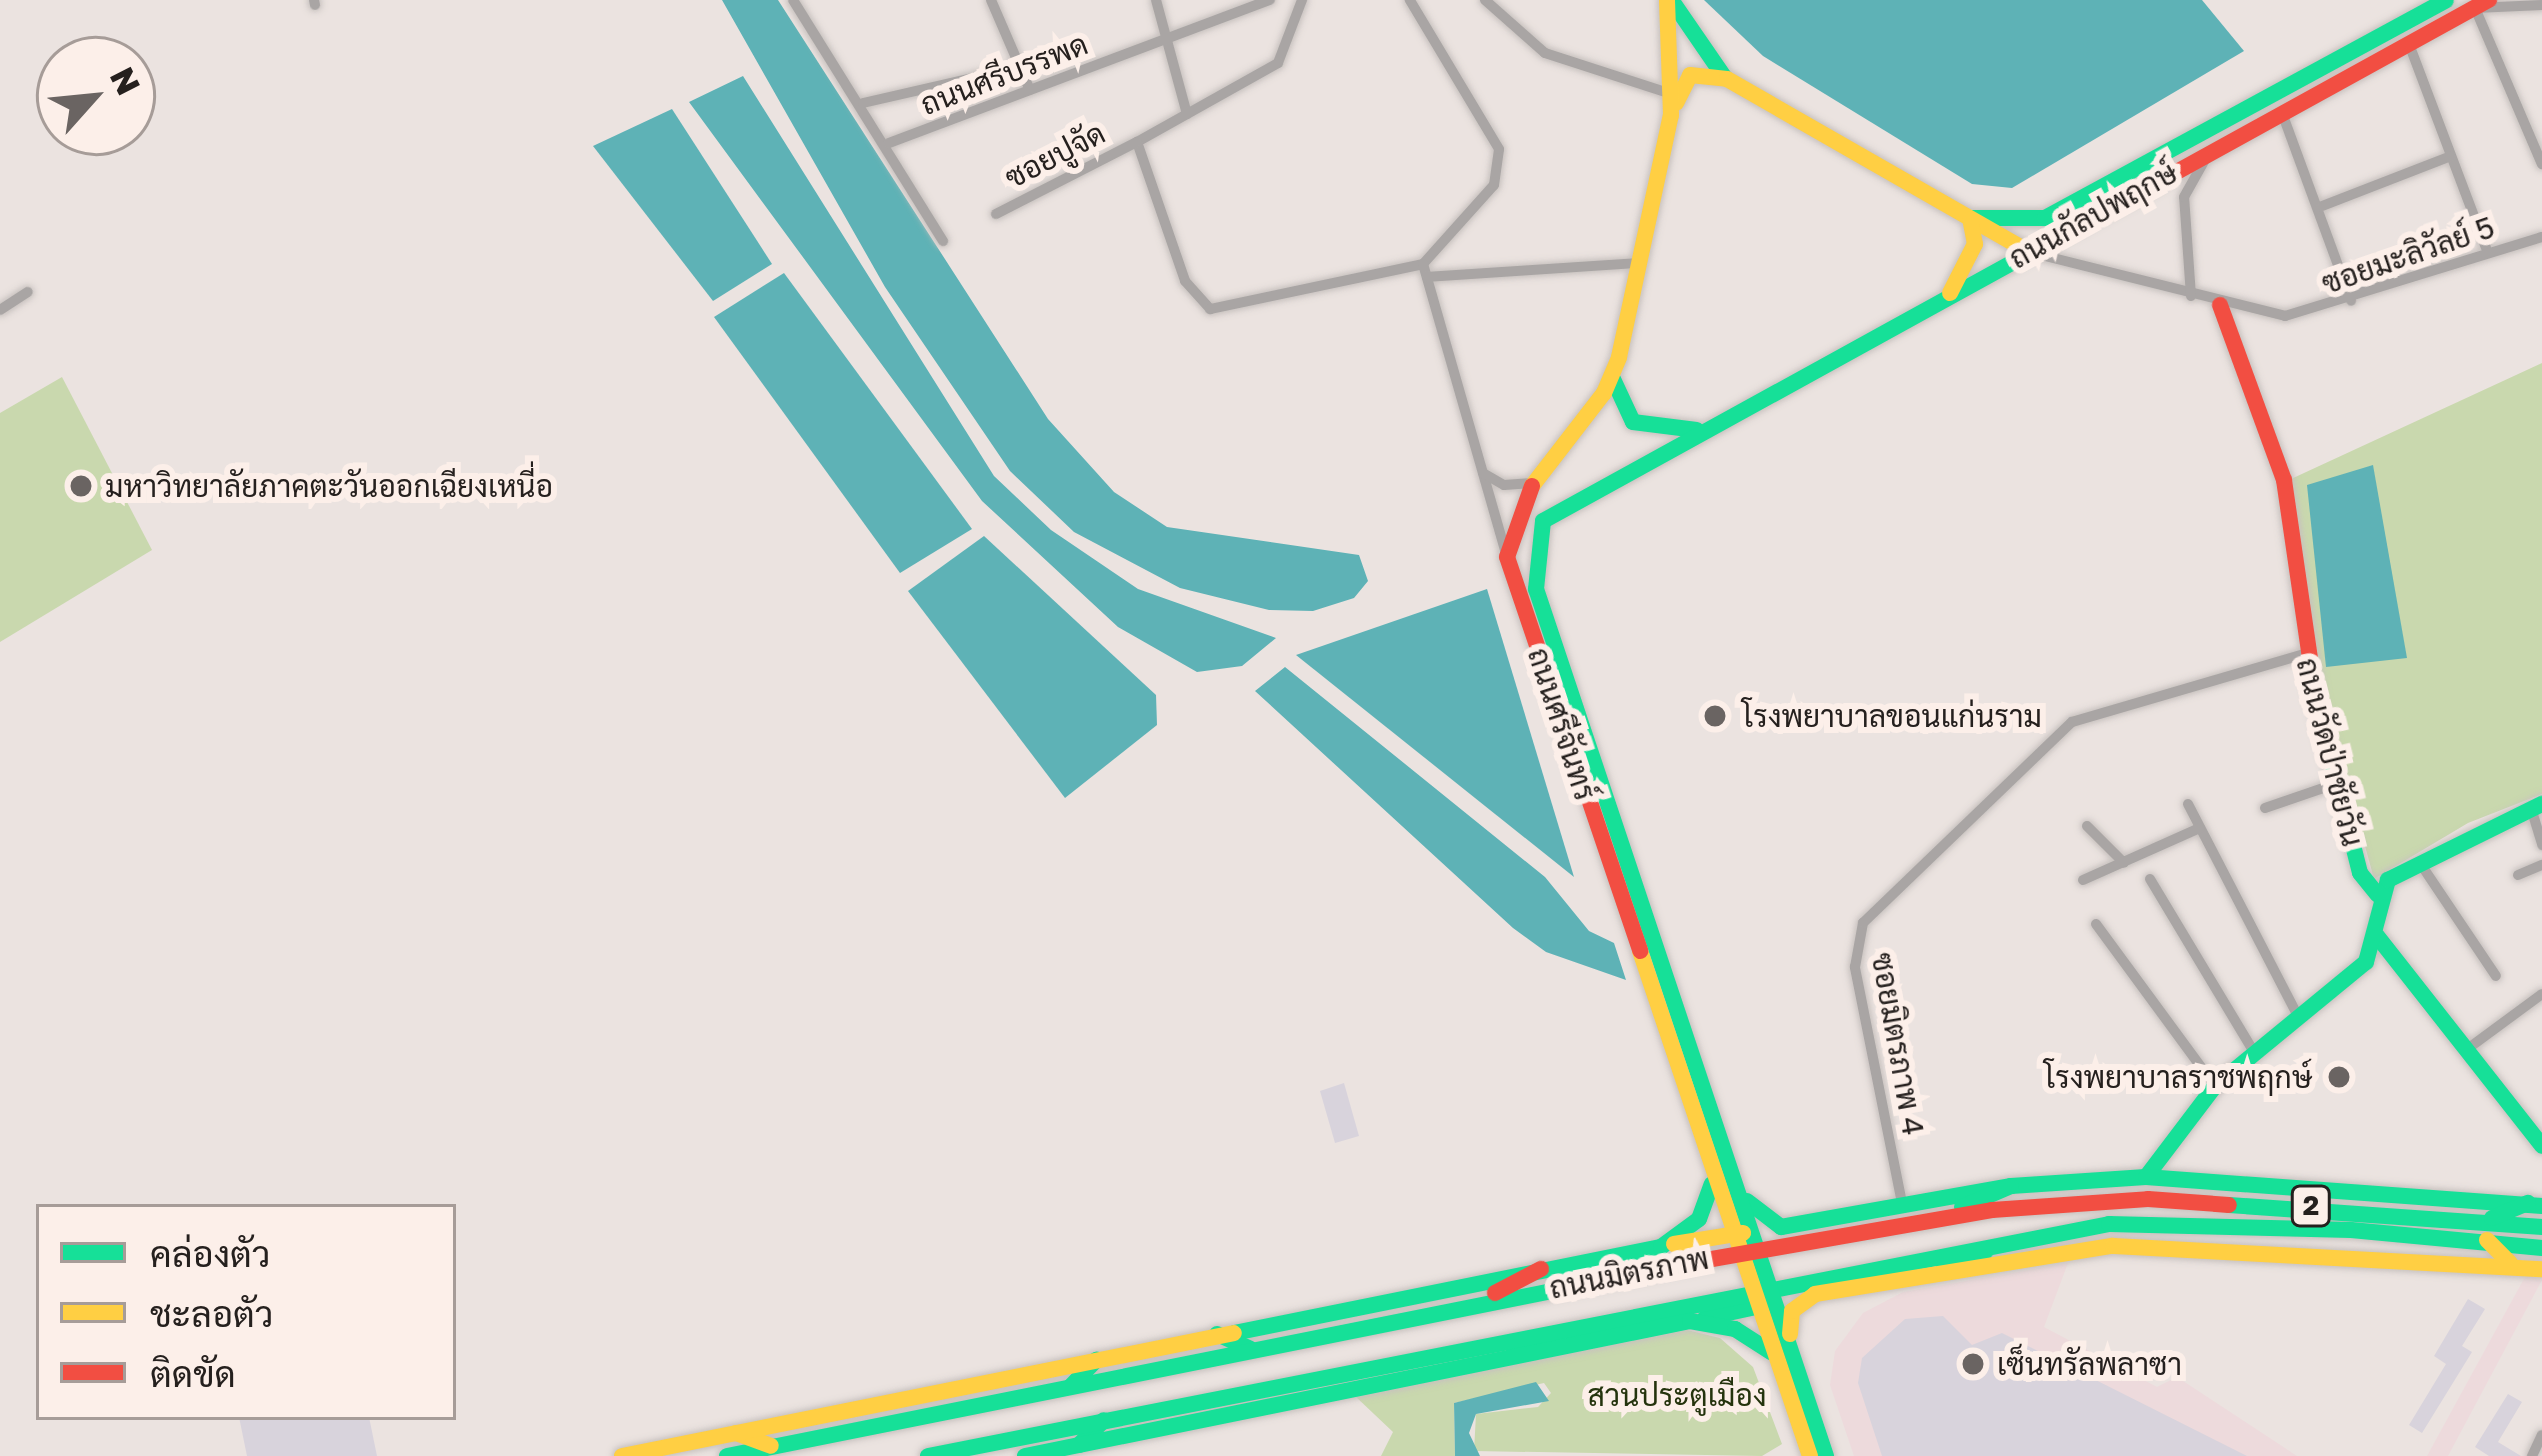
<!DOCTYPE html>
<meta charset="utf-8">
<style>
body{margin:0}
#map{position:relative;width:2542px;height:1456px;overflow:hidden;background:#ebe3e0;font-family:"Golos Text",Sarabun,sans-serif}
div>[style]{position:absolute}
[style*='--x']{left:calc(var(--x)*1px);top:calc(var(--y)*1px);width:calc(var(--w)*1px);rotate:calc(var(--a)*1deg)}
.commercial>*{inset:0;background:#eddadc}
.green>*{inset:0;background:#c9d8ae}
.water>*{inset:0;background:#5eb2b6}
.building>*{inset:0;background:#d8d3dc}
.roads{filter:drop-shadow(0 0 3px #c7c1be) drop-shadow(0 0 3px #c7c1be)}
.street>*{height:10px;margin:-5px;padding:0 5px;transform-origin:5px;border-radius:5px;background:#a9a5a4}
.fast>*{height:16px;margin:-8px;padding:0 8px;transform-origin:8px;border-radius:8px;background:#16e098}
.slow>*{height:16px;margin:-8px;padding:0 8px;transform-origin:8px;border-radius:8px;background:#ffcf43}
.jam>*{height:16px;margin:-8px;padding:0 8px;transform-origin:8px;border-radius:8px;background:#f24e42}
.dots>*{width:33px;height:33px;translate:-50% -50%;box-sizing:border-box;border:6px solid #fcefe9;border-radius:50%}
span{translate:-50% -50%;white-space:nowrap;text-align:center;line-height:1.15;-webkit-text-stroke:12px #fcefe9;paint-order:stroke}
.shield-label span{padding:3px 9px;background:#fcefe9;border:3px solid;border-radius:9px;-webkit-text-stroke-width:0}
.shield-label{font-size:27px;color:#25201e;font-weight:700}
.street-label{font-size:30px;color:#25201e}
.poi-label{font-size:30px;color:#25201e}
.left{translate:0 -50%;text-align:left}
.right{translate:-100% -50%;text-align:right}
.park-label{font-size:30px;color:#24330d}
.legend{position:absolute;left:36px;top:1204px;width:420px;height:216px;box-sizing:border-box;background:#fcefe9;border:3px solid #a69c98;margin:0;padding:15px 21px;list-style:none;font-size:36px;color:#25201e}
.legend li{display:flex;align-items:center;gap:24px;height:60px}
.legend b{width:60px;border:3px solid #a69c98}
.north{position:absolute;left:36px;top:36px;width:120px;height:120px;box-sizing:border-box;background:#fcefe9;border:3px solid #a69c98;border-radius:50%;rotate:63deg;font-size:33px;font-weight:700;line-height:48px;text-align:center;color:#25201e}
.north::after{content:'';display:block;margin:auto;width:42px;height:54px;background:#6a6462;clip-path:polygon(50% 0,100% 100%,50% 72%,0 100%)}
</style>
<div id="map">
<div class="commercial">
<i style="clip-path:polygon(2068px 1263px,2044px 1327px,2157px 1387px,2177px 1377px,2297px 1456px,1854px 1456px,1830px 1385px,1835px 1351px,1863px 1313px,1903px 1292px)"></i>
<i style="clip-path:polygon(2526px 1275px,2542px 1280px,2448px 1456px,2427px 1456px)"></i>
</div>
<div class="green">
<i style="clip-path:polygon(2542px 363px,2542px 794px,2468px 823px,2374px 879px,2319px 678px,2291px 479px)"></i>
<i style="clip-path:polygon(62px 377px,152px 550px,0 642px,0 413px)"></i>
<i style="clip-path:polygon(1687px 1330px,1720px 1338px,1753px 1367px,1782px 1444px,1762px 1456px,1474px 1451px,1476px 1414px,1538px 1407px,1551px 1393px,1544px 1383px,1454px 1403px,1455px 1456px,1381px 1456px,1393px 1432px,1355px 1396px)"></i>
</div>
<div class="water">
<i style="clip-path:polygon(722px 0,778px 0,1048px 419px,1114px 492px,1167px 527px,1359px 555px,1368px 581px,1354px 598px,1313px 611px,1269px 610px,1180px 588px,1074px 532px,1010px 471px,885px 287px)"></i>
<i style="clip-path:polygon(1704px 0,2202px 0,2244px 51px,2012px 188px,1972px 184px,1763px 56px)"></i>
<i style="clip-path:polygon(743px 76px,994px 476px,1051px 530px,1138px 589px,1276px 638px,1242px 666px,1197px 672px,1118px 627px,982px 501px,689px 102px)"></i>
<i style="clip-path:polygon(672px 109px,772px 264px,713px 301px,593px 146px)"></i>
<i style="clip-path:polygon(784px 273px,972px 529px,900px 573px,714px 317px)"></i>
<i style="clip-path:polygon(2373px 465px,2407px 658px,2326px 667px,2307px 485px)"></i>
<i style="clip-path:polygon(984px 536px,1156px 695px,1157px 725px,1065px 798px,908px 591px)"></i>
<i style="clip-path:polygon(1487px 589px,1574px 877px,1296px 655px)"></i>
<i style="clip-path:polygon(1285px 667px,1545px 877px,1589px 931px,1614px 943px,1626px 980px,1546px 952px,1513px 928px,1255px 691px)"></i>
<i style="clip-path:polygon(1536px 1382px,1549px 1401px,1476px 1414px,1469px 1433px,1480px 1456px,1455px 1456px,1454px 1403px)"></i>
</div>
<div class="building">
<i style="clip-path:polygon(1344px 1083px,1359px 1136px,1335px 1143px,1320px 1091px)"></i>
<i style="clip-path:polygon(2468px 1299px,2485px 1309px,2462px 1346px,2472px 1352px,2422px 1433px,2409px 1425px,2446px 1364px,2434px 1356px)"></i>
<i style="clip-path:polygon(1943px 1316px,1972px 1345px,2002px 1333px,2247px 1456px,1882px 1456px,1858px 1383px,1862px 1358px,1905px 1319px)"></i>
<i style="clip-path:polygon(2508px 1394px,2522px 1402px,2498px 1442px,2521px 1456px,2489px 1456px,2475px 1447px)"></i>
<i style="clip-path:polygon(239px 1417px,369px 1417px,377px 1456px,247px 1456px)"></i>
</div>
<div class="roads">
<div class="street">
<i style="--x:314;--y:0;--w:5;--a:79"></i>
<i style="--x:793;--y:0;--w:284;--a:58.1"></i>
<i style="--x:991;--y:0;--w:98;--a:66.6"></i>
<i style="--x:1156;--y:0;--w:118;--a:74.8"></i>
<i style="--x:1302;--y:0;--w:67;--a:110.9"></i>
<i style="--x:1278;--y:63;--w:162;--a:150.7"></i>
<i style="--x:1137;--y:142;--w:147;--a:70.9"></i>
<i style="--x:1185;--y:281;--w:38;--a:48"></i>
<i style="--x:1210;--y:309;--w:218;--a:-11.9"></i>
<i style="--x:1423;--y:264;--w:106;--a:-48.1"></i>
<i style="--x:1494;--y:185;--w:36;--a:-82"></i>
<i style="--x:1499;--y:149;--w:174;--a:-120.9"></i>
<i style="--x:1485;--y:0;--w:80;--a:41.5"></i>
<i style="--x:1545;--y:53;--w:133;--a:18"></i>
<i style="--x:2542;--y:5;--w:67;--a:177.4"></i>
<i style="--x:2475;--y:8;--w:170;--a:66.8"></i>
<i style="--x:2409;--y:44;--w:218;--a:69.3"></i>
<i style="--x:863;--y:103;--w:161;--a:-12.9"></i>
<i style="--x:2282;--y:113;--w:200;--a:69.8"></i>
<i style="--x:889;--y:143;--w:407;--a:-20.6"></i>
<i style="--x:2322;--y:206;--w:138;--a:-21.2"></i>
<i style="--x:996;--y:214;--w:158;--a:-27.1"></i>
<i style="--x:2033;--y:253;--w:260;--a:14"></i>
<i style="--x:2285;--y:316;--w:269;--a:-17.1"></i>
<i style="--x:1423;--y:264;--w:302;--a:74"></i>
<i style="--x:1427;--y:277;--w:212;--a:-3.8"></i>
<i style="--x:2191;--y:296;--w:99;--a:-94"></i>
<i style="--x:2184;--y:197;--w:47;--a:-60.7"></i>
<i style="--x:0;--y:310;--w:33;--a:-33"></i>
<i style="--x:1483;--y:473;--w:24;--a:30"></i>
<i style="--x:1504;--y:485;--w:28;--a:-4"></i>
<i style="--x:2188;--y:804;--w:241;--a:62.6"></i>
<i style="--x:2265;--y:808;--w:77;--a:-18.9"></i>
<i style="--x:2531;--y:808;--w:39;--a:73"></i>
<i style="--x:2087;--y:826;--w:52;--a:45"></i>
<i style="--x:2420;--y:863;--w:136;--a:56.1"></i>
<i style="--x:2518;--y:875;--w:26;--a:-23"></i>
<i style="--x:2150;--y:879;--w:204;--a:59"></i>
<i style="--x:2083;--y:880;--w:128;--a:-24"></i>
<i style="--x:2096;--y:924;--w:201;--a:53.7"></i>
<i style="--x:2466;--y:1050;--w:94;--a:-36.4"></i>
<i style="--x:1902;--y:1203;--w:241;--a:-101.3"></i>
<i style="--x:1855;--y:967;--w:45;--a:-79.7"></i>
<i style="--x:1863;--y:923;--w:290;--a:-43.9"></i>
<i style="--x:2072;--y:722;--w:243;--a:-16.3"></i>
<i style="--x:2532;--y:1456;--w:23;--a:-65"></i>
</div>
<div class="fast">
<i style="--x:1672;--y:1;--w:93;--a:55.5"></i>
<i style="--x:1969;--y:218;--w:76;--a:0"></i>
<i style="--x:2045;--y:218;--w:456;--a:-28.5"></i>
<i style="--x:1613;--y:379;--w:47;--a:65.1"></i>
<i style="--x:1633;--y:422;--w:64;--a:7.2"></i>
<i style="--x:2316;--y:699;--w:179;--a:75.8"></i>
<i style="--x:2360;--y:873;--w:28;--a:51"></i>
<i style="--x:2377;--y:936;--w:267;--a:51.8"></i>
<i style="--x:2146;--y:1177;--w:114;--a:-52.8"></i>
<i style="--x:2215;--y:1086;--w:195;--a:-39.4"></i>
<i style="--x:2366;--y:962;--w:85;--a:-75"></i>
<i style="--x:2388;--y:880;--w:172;--a:-26.3"></i>
<i style="--x:1747;--y:1201;--w:43;--a:37.4"></i>
<i style="--x:1781;--y:1227;--w:234;--a:-10.1"></i>
<i style="--x:2011;--y:1186;--w:135;--a:-3.8"></i>
<i style="--x:2146;--y:1177;--w:397;--a:4.2"></i>
<i style="--x:2229;--y:1205;--w:314;--a:4"></i>
<i style="--x:1962;--y:1207;--w:53;--a:-23.2"></i>
<i style="--x:2492;--y:1218;--w:39;--a:-23"></i>
<i style="--x:1944;--y:1268;--w:44;--a:-21.3"></i>
<i style="--x:1705;--y:1318;--w:57;--a:-12.1"></i>
<i style="--x:1234;--y:1333;--w:436;--a:-11.4"></i>
<i style="--x:1661;--y:1247;--w:47;--a:-36.4"></i>
<i style="--x:1699;--y:1219;--w:37;--a:-70"></i>
<i style="--x:1217;--y:1334;--w:36;--a:24"></i>
<i style="--x:1512;--y:1345;--w:43;--a:2.7"></i>
<i style="--x:1071;--y:1386;--w:37;--a:-46"></i>
<i style="--x:1079;--y:1445;--w:35;--a:-45"></i>
<i style="--x:727;--y:1456;--w:1005;--a:-11.31"></i>
<i style="--x:928;--y:1456;--w:1204;--a:-11.11"></i>
<i style="--x:2109;--y:1224;--w:242;--a:1.4"></i>
<i style="--x:2351;--y:1230;--w:192;--a:5.4"></i>
<i style="--x:1025;--y:1456;--w:679;--a:-11.48"></i>
<i style="--x:1690;--y:1321;--w:46;--a:10.1"></i>
<i style="--x:1735;--y:1329;--w:43;--a:32.6"></i>
<i style="--x:1826;--y:1456;--w:914;--a:-108.49"></i>
<i style="--x:1536;--y:589;--w:68;--a:-84.1"></i>
<i style="--x:1543;--y:521;--w:688;--a:-28.84"></i>
</div>
<div class="slow">
<i style="--x:1676;--y:103;--w:31;--a:-63"></i>
<i style="--x:1690;--y:75;--w:37;--a:6"></i>
<i style="--x:1727;--y:79;--w:346;--a:29.8"></i>
<i style="--x:1950;--y:293;--w:55;--a:-63"></i>
<i style="--x:1975;--y:244;--w:25;--a:-101"></i>
<i style="--x:1532;--y:486;--w:118;--a:-52.3"></i>
<i style="--x:1604;--y:393;--w:39;--a:-67"></i>
<i style="--x:1619;--y:357;--w:248;--a:-77.9"></i>
<i style="--x:1671;--y:115;--w:115;--a:-92"></i>
<i style="--x:1640;--y:951;--w:533;--a:71.4"></i>
<i style="--x:2487;--y:1240;--w:33;--a:45"></i>
<i style="--x:1674;--y:1244;--w:70;--a:-9.1"></i>
<i style="--x:1790;--y:1334;--w:23;--a:-85"></i>
<i style="--x:1792;--y:1311;--w:29;--a:-36"></i>
<i style="--x:1815;--y:1294;--w:302;--a:-9.2"></i>
<i style="--x:2113;--y:1246;--w:430;--a:3.1"></i>
<i style="--x:736;--y:1433;--w:37;--a:20"></i>
<i style="--x:622;--y:1456;--w:624;--a:-11.36"></i>
</div>
<div class="jam">
<i style="--x:2146;--y:189;--w:392;--a:-28.9"></i>
<i style="--x:2220;--y:305;--w:186;--a:69.9"></i>
<i style="--x:2284;--y:480;--w:221;--a:81.7"></i>
<i style="--x:1532;--y:486;--w:75;--a:109.4"></i>
<i style="--x:1507;--y:557;--w:416;--a:71.3"></i>
<i style="--x:1712;--y:1259;--w:284;--a:-9.9"></i>
<i style="--x:1992;--y:1210;--w:156;--a:-4"></i>
<i style="--x:2148;--y:1199;--w:81;--a:4.2"></i>
<i style="--x:1495;--y:1293;--w:52;--a:-27.6"></i>
</div>
</div>
<div class="dots">
<i style="left:81px;top:486px;background:#6a6462"></i>
<i style="left:1715px;top:716px;background:#6a6462"></i>
<i style="left:2339px;top:1077px;background:#6a6462"></i>
<i style="left:1973px;top:1364px;background:#6a6462"></i>
</div>
<div class="shield-label">
<span style="left:2311px;top:1206px">2</span>
</div>
<div class="street-label">
<span style="left:1004px;top:74px;rotate:-21deg">ถนนศรีบรรพด</span>
<span style="left:1055px;top:155px;rotate:-27deg">ซอยปูจัด</span>
<span style="left:2093px;top:215px;rotate:-29deg">ถนนกัลปพฤกษ์</span>
<span style="left:2408px;top:255px;rotate:-19deg">ซอยมะลิวัลย์ 5</span>
<span style="left:1562px;top:724px;rotate:72deg">ถนนศรีจันทร์</span>
<span style="left:2330px;top:752px;rotate:76deg">ถนนวัดป่าชัยวัน</span>
<span style="left:1898px;top:1044px;rotate:80deg">ซอยมิตรภาพ 4</span>
<span style="left:1629px;top:1273px;rotate:-11deg">ถนนมิตรภาพ</span>
</div>
<div class="poi-label">
<span class="left" style="left:105px;top:486px">มหาวิทยาลัยภาคตะวันออกเฉียงเหนี่อ</span>
<span class="left" style="left:1742px;top:716px">โรงพยาบาลขอนแก่นราม</span>
<span class="right" style="left:2312px;top:1077px">โรงพยาบาลราชพฤกษ์</span>
<span class="left" style="left:1997px;top:1364px">เซ็นทรัลพลาซา</span>
</div>
<div class="park-label">
<span style="left:1677px;top:1395px">สวนประตูเมือง</span>
</div>
<ul class="legend">
<li><b style="height:15px;background:#16e098"></b>คล่องตัว</li>
<li><b style="height:15px;background:#ffcf43"></b>ชะลอตัว</li>
<li><b style="height:15px;background:#f24e42"></b>ติดขัด</li>
</ul>
<div class="north">N</div>
</div>
